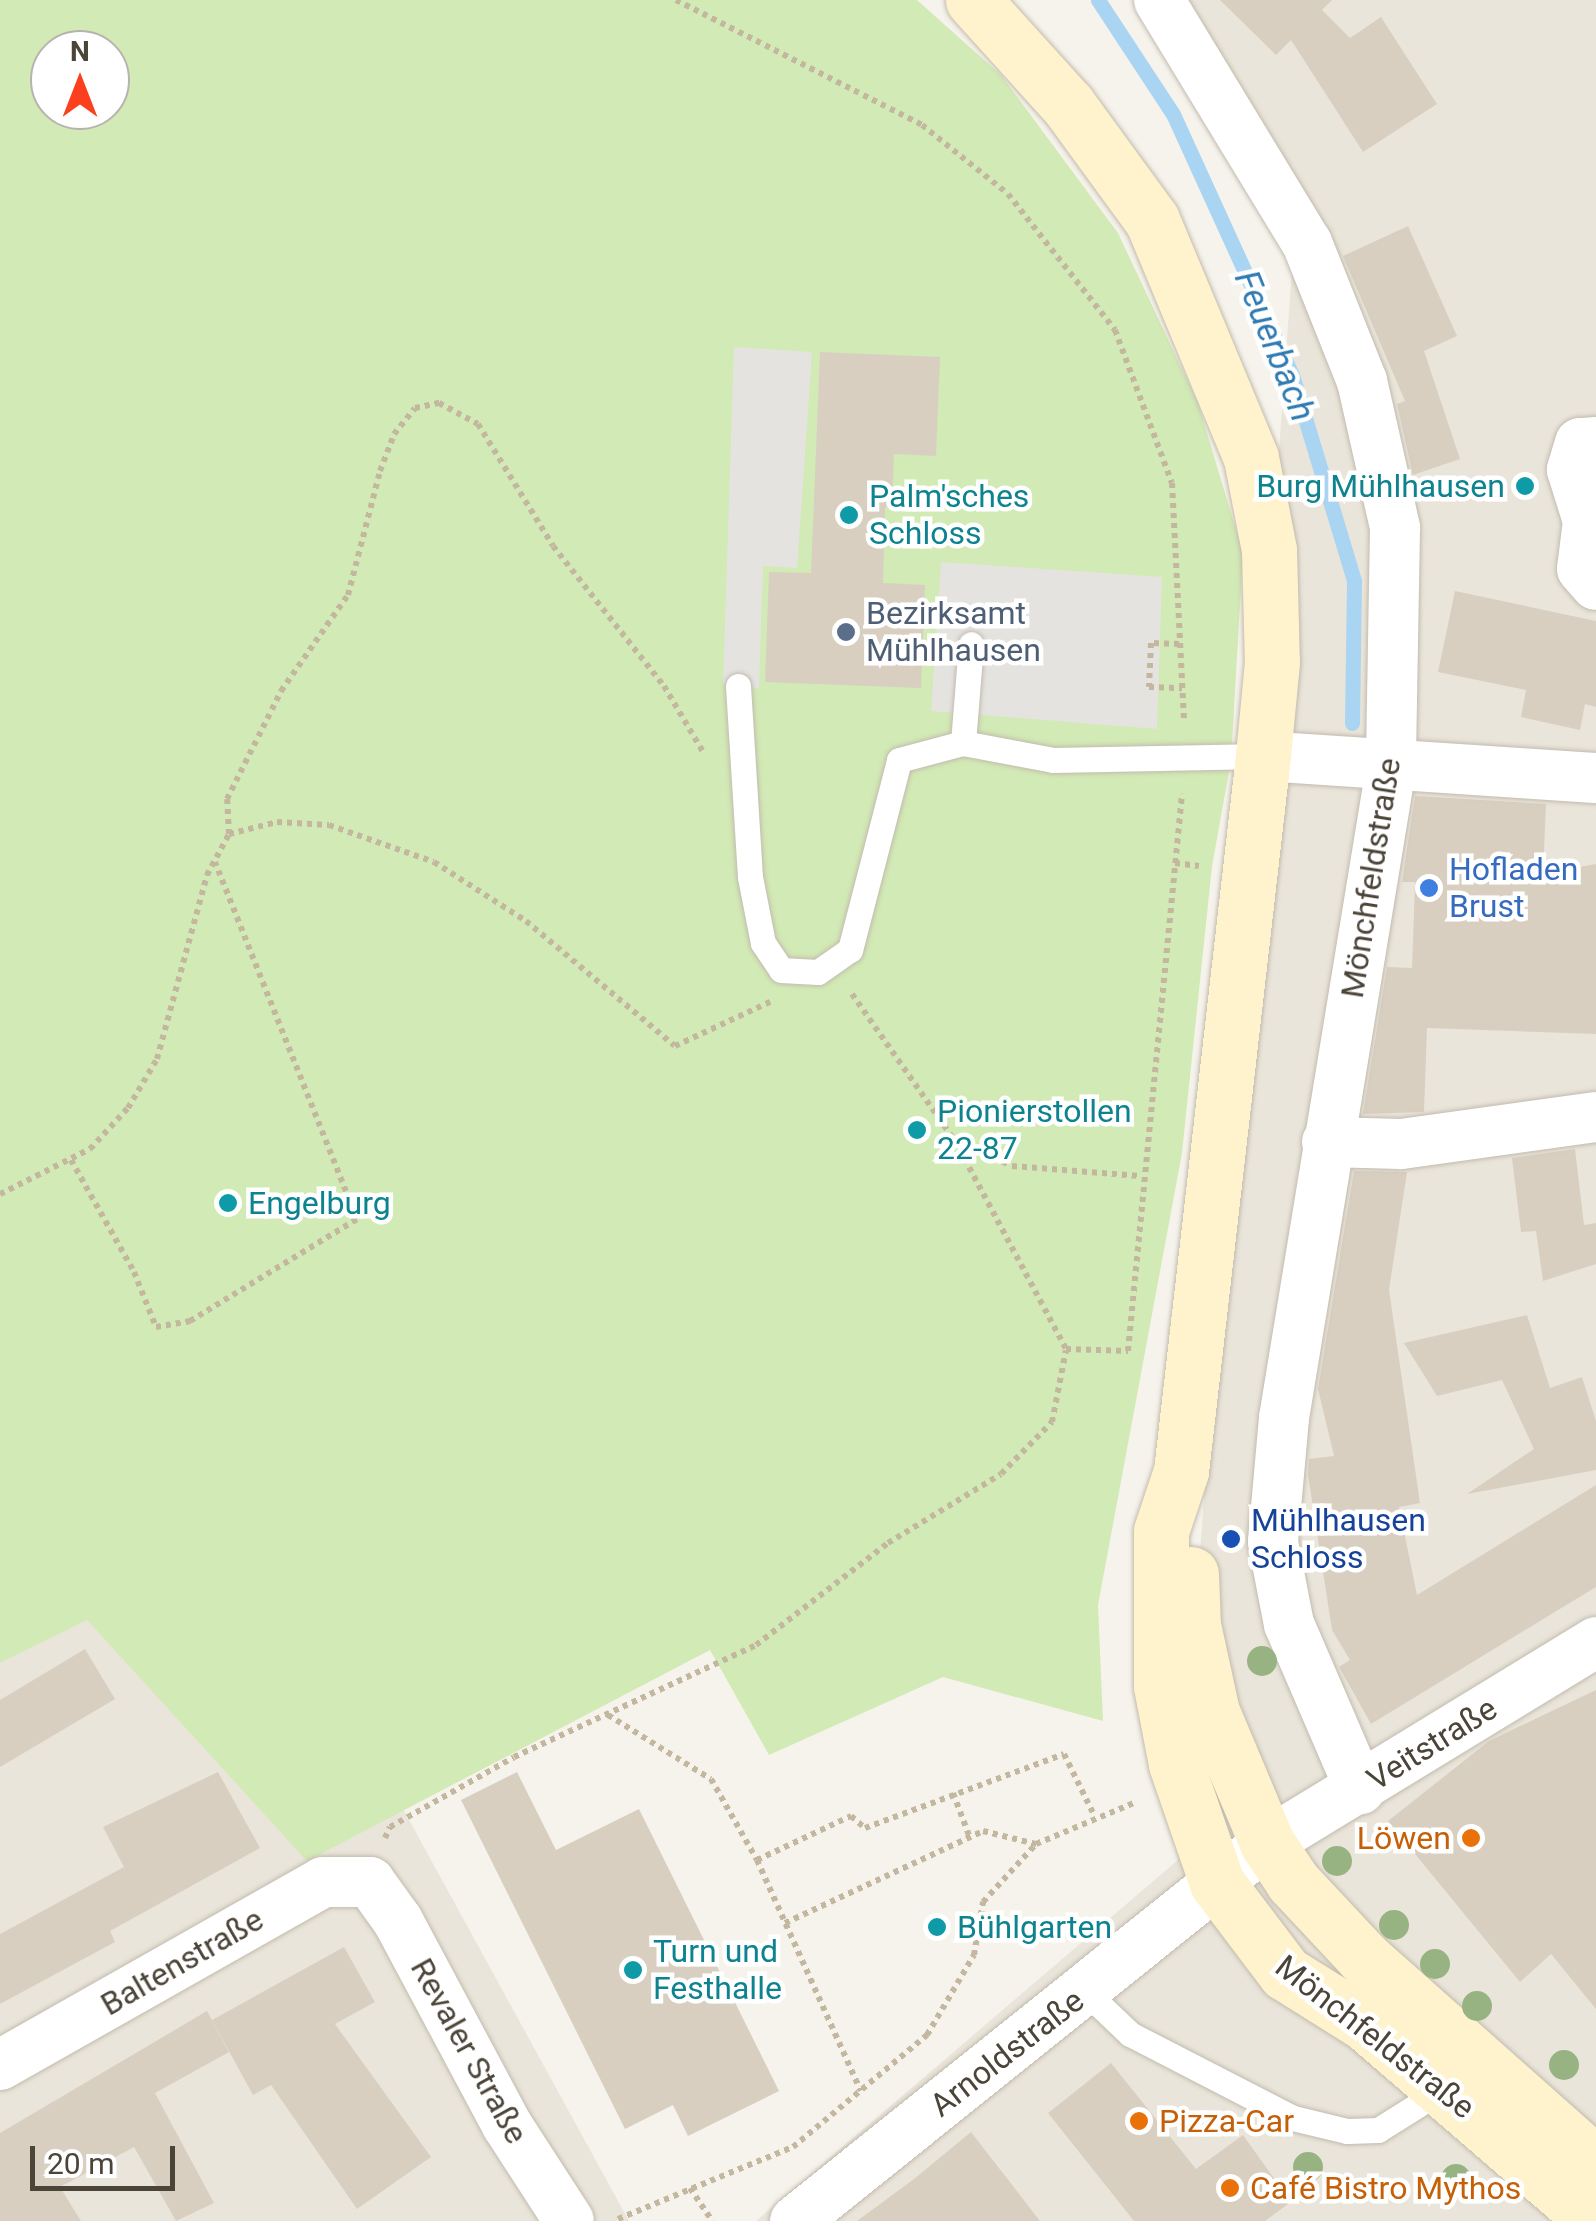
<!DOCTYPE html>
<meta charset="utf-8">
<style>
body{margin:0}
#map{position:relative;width:1596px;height:2221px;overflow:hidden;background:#f6f3ec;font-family:Roboto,sans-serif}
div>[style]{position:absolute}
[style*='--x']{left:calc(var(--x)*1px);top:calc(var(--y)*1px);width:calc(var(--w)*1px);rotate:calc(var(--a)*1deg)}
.residential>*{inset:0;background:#eae5da}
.green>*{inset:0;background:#d2eab5}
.parking>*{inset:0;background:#e5e3e0}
.stream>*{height:15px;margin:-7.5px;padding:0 7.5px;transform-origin:7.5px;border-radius:7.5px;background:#a9d4f2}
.building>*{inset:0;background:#d8cfc1}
.path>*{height:6px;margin-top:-3px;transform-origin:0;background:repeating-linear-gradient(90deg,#c4b79f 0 5px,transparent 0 10px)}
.roads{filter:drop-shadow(0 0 2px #c2bbae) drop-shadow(0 0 2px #c2bbae)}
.lane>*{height:25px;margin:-12.5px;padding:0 12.5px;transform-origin:12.5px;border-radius:12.5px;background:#fff}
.street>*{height:50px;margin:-25px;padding:0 25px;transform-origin:25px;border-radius:25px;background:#fff}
.secondary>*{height:55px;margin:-27.5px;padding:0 27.5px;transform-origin:27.5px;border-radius:27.5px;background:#fff3cd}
.trees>*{width:30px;height:30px;margin:-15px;border-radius:50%;background:#97b381}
.dots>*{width:28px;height:28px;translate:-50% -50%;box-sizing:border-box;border:5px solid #fff;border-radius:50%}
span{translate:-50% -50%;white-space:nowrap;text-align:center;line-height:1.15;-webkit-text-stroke:9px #fff;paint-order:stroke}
.culture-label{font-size:32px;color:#0d838f}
.right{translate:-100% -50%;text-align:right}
.left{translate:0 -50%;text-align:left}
.service-label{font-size:32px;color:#4e5e75}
.shop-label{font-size:32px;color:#366cbe}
.street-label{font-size:32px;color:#4b4439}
.transit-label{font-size:32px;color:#164399}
.food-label{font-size:32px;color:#c56008}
.water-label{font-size:35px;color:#2e7ab2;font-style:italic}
.north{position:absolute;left:30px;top:30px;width:100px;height:100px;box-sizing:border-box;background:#fff;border:2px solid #b7b4b0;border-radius:50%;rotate:0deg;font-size:28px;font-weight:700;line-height:40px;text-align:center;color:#4b4439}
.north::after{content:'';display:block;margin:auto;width:35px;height:45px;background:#fc3f1d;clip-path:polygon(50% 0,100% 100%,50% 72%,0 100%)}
.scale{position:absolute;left:30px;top:2146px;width:145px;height:45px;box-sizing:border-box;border:5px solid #4b4439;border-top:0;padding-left:12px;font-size:30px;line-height:35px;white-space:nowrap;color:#4b4439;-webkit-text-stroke:8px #fff;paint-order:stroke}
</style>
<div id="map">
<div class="residential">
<i style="clip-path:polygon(1146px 0,1596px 0,1596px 2221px,756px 2221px,1178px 1860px,1293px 255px)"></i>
<i style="clip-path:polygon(87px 1619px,307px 1860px,402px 1807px,629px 2221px,0 2221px,0 1663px)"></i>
</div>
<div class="green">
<i style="clip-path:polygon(evenodd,0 0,917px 0,1001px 75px,1118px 233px,1198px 403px,1243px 553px,1231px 761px,1212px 866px,1182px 1153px,1098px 1605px,1103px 1721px,943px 1677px,769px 1755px,710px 1650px,307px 1861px,87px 1620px,0 1663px,0 0,50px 50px,110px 50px,110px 110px,50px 110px,50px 50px)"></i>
</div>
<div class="parking">
<i style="clip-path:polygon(734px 347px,812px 352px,797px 568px,763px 566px,759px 688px,723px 684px)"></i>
<i style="clip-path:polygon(941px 562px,1162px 577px,1157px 729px,931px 711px)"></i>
</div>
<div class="stream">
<i style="--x:1098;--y:0;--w:136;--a:56.7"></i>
<i style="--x:1173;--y:114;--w:287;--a:65.5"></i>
<i style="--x:1292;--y:375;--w:215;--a:73.2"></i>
<i style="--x:1354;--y:581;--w:142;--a:90.8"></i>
</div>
<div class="building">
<i style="clip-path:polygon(1220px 0,1332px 0,1322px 10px,1350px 38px,1381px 17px,1437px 104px,1363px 152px,1291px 40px,1276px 55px)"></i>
<i style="clip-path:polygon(1408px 226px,1457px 336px,1424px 351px,1460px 459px,1413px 475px,1397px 404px,1405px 401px,1343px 256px)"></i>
<i style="clip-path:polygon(820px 352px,940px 357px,936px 456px,894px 454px,892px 507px,885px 507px,883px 583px,925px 585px,921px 688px,765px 682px,769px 572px,811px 573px)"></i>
<i style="clip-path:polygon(1455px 591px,1596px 621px,1596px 707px,1585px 704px,1580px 730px,1521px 717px,1526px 690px,1438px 672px)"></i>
<i style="clip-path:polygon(1415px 796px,1546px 804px,1543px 873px,1596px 864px,1596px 1034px,1427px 1028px,1424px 1112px,1363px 1114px,1387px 967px,1412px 968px,1415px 882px,1402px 882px)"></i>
<i style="clip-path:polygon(1575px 1149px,1584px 1225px,1596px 1223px,1596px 1264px,1543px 1281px,1536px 1231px,1521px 1232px,1512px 1158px)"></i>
<i style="clip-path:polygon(1354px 1171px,1407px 1172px,1389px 1290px,1420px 1503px,1399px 1507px,1417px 1595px,1596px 1485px,1596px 1587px,1371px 1724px,1339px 1667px,1350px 1660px,1332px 1630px,1308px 1475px,1309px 1459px,1334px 1456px,1318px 1389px)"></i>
<i style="clip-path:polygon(1527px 1315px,1550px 1388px,1582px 1377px,1596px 1421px,1596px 1470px,1467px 1494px,1534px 1449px,1502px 1380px,1437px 1396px,1404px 1343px)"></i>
<i style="clip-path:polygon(85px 1649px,115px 1699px,0 1767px,0 1700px)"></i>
<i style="clip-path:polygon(1596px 1690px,1596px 2009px,1551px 1954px,1520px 1982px,1388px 1821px,1489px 1741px)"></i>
<i style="clip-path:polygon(218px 1772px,260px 1848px,110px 1931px,115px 1942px,0 2004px,0 1934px,124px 1867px,103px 1827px)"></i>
<i style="clip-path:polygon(517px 1772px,556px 1850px,639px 1809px,779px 2091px,688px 2136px,673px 2105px,625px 2129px,461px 1800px)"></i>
<i style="clip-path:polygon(344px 1947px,375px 2002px,335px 2024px,431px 2157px,357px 2209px,271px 2085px,253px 2095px,212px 2020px)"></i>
<i style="clip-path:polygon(207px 2011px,229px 2052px,155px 2093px,214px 2203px,176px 2221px,134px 2147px,60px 2187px,81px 2221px,0 2221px,0 2133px)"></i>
<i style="clip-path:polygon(1111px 2063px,1196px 2169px,1243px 2135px,1291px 2202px,1265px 2221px,1134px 2221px,1048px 2113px)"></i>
<i style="clip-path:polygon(971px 2132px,1040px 2221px,857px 2221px,914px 2179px)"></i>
</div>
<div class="path">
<i style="--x:676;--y:0;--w:276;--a:26.9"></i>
<i style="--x:922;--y:125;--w:110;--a:38.7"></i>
<i style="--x:1008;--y:194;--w:173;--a:51.8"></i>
<i style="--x:1115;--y:330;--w:163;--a:69.6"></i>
<i style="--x:1172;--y:483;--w:238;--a:87.1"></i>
<i style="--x:1179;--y:644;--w:28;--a:-178"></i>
<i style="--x:1151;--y:643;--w:44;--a:92.6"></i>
<i style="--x:1149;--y:687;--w:33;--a:2"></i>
<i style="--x:229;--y:834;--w:49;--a:-14"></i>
<i style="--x:277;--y:822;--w:52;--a:3.3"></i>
<i style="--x:329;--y:825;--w:111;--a:19.4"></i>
<i style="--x:434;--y:862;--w:109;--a:32.7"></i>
<i style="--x:526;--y:921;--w:194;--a:40"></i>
<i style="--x:675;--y:1046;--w:105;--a:-24.9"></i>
<i style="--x:1175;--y:863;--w:24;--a:7"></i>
<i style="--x:852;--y:994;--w:179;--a:55"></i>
<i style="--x:955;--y:1141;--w:236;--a:61.9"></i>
<i style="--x:1066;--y:1349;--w:62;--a:1.8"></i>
<i style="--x:1128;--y:1351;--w:560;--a:-84.46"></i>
<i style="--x:957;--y:1141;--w:60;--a:24.4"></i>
<i style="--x:1012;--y:1166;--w:128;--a:4.5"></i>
<i style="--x:71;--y:1160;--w:129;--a:60.6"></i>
<i style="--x:134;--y:1272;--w:59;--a:68.2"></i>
<i style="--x:156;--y:1327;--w:35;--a:-10"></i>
<i style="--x:190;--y:1321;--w:196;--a:-31.4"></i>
<i style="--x:357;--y:1219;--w:384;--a:-111.7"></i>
<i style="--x:0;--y:1194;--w:101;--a:-26.6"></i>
<i style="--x:90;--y:1149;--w:56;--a:-47.2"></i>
<i style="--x:128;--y:1108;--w:57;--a:-59.4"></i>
<i style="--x:157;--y:1059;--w:191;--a:-74.8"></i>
<i style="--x:207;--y:875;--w:47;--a:-61.8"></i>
<i style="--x:229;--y:834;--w:35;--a:-93"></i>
<i style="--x:227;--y:799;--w:121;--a:-63.4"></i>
<i style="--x:281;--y:691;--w:117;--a:-55.1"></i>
<i style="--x:348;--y:595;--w:128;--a:-75.5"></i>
<i style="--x:380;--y:471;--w:40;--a:-69"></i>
<i style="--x:394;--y:434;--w:33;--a:-51"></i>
<i style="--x:415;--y:408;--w:25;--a:-12"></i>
<i style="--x:439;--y:403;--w:44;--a:28.3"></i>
<i style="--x:478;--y:424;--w:143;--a:58.4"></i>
<i style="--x:553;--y:546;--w:179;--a:51.6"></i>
<i style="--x:664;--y:686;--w:77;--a:59.4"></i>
<i style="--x:608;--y:1715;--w:121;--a:31.9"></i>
<i style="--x:711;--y:1779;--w:93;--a:60.4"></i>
<i style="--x:757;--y:1860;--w:104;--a:-25.1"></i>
<i style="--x:851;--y:1816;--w:18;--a:41"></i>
<i style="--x:865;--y:1828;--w:212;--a:-20.4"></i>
<i style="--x:1064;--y:1754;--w:68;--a:63.8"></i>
<i style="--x:953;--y:1793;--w:48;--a:69.3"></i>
<i style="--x:385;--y:1838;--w:12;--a:-66"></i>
<i style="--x:390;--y:1827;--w:142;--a:-29.4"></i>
<i style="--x:514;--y:1757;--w:267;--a:-24.8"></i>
<i style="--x:756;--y:1645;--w:167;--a:-37.7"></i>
<i style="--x:888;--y:1543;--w:132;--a:-31.4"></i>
<i style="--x:1001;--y:1474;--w:73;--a:-45.6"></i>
<i style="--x:1052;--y:1422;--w:73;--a:-79"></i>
<i style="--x:757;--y:1860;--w:253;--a:65.8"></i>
<i style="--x:785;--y:1923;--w:218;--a:-24.9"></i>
<i style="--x:983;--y:1831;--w:55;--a:13.8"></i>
<i style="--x:690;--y:2188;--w:40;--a:56"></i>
<i style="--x:618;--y:2219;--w:189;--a:-22.4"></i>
<i style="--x:793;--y:2147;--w:175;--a:-39.9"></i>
<i style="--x:927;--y:2035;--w:93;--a:-59.6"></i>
<i style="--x:974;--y:1955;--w:54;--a:-80.4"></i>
<i style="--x:983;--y:1902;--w:79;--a:-47.6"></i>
<i style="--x:1036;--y:1844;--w:106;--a:-22.7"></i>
</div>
<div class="roads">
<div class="lane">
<i style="--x:738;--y:686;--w:191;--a:86.4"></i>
<i style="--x:750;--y:877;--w:67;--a:78.9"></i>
<i style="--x:763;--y:943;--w:32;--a:56"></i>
<i style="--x:781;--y:970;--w:37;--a:3"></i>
<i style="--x:818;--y:972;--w:39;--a:-35"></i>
<i style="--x:850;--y:950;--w:196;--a:-75.5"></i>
<i style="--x:899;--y:760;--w:66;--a:-14.9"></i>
<i style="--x:963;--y:743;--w:92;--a:10.7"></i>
<i style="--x:1053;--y:760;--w:210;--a:-1.1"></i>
<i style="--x:963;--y:743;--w:99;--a:-85.4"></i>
<i style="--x:1086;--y:1992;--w:61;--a:43.7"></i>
<i style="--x:1130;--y:2034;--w:183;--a:27.3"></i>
<i style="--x:1293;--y:2118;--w:56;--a:13.5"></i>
<i style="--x:1347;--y:2131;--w:31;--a:-2"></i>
<i style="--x:1378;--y:2130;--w:79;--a:-32.1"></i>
</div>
<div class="street">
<i style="--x:1159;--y:0;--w:285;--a:58.7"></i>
<i style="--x:1307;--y:243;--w:149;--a:68.3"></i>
<i style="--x:1362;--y:381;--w:151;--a:77.3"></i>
<i style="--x:1395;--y:528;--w:240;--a:91"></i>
<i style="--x:1391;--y:768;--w:659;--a:99.35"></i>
<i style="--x:1284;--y:1418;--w:124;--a:95.1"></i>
<i style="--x:1273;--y:1542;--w:84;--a:79"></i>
<i style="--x:1289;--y:1624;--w:180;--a:66.7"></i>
<i style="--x:1596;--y:442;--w:16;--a:176"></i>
<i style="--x:1580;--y:443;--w:28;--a:107"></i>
<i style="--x:1572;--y:470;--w:53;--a:72.6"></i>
<i style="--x:1588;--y:521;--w:48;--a:97.1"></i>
<i style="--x:1582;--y:569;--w:21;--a:49"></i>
<i style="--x:1263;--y:756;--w:334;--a:3.8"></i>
<i style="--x:1327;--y:1142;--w:74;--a:1.5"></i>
<i style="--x:1401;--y:1144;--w:197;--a:-7.9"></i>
<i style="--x:0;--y:2065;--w:371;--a:-29.5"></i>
<i style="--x:323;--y:1882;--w:47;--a:0"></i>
<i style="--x:370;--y:1882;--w:48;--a:54.3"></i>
<i style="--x:398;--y:1921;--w:231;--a:61.9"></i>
<i style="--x:507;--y:2125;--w:114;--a:57.1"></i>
<i style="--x:795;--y:2221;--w:605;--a:-38.69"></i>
<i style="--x:1267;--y:1843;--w:386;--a:-31.4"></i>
</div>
<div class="secondary">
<i style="--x:973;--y:0;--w:142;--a:47.9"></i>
<i style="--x:1068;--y:105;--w:142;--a:53.9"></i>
<i style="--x:1152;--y:220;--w:258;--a:67.4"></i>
<i style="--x:1251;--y:458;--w:94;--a:78.9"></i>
<i style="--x:1269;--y:550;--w:112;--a:88.5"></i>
<i style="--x:1272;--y:662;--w:94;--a:95.5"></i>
<i style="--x:1263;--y:756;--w:720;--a:96.54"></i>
<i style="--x:1181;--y:1471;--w:63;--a:108.4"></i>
<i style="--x:1161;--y:1531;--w:155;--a:90"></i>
<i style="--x:1161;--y:1686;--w:79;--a:79.1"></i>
<i style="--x:1176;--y:1764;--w:126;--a:71"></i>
<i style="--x:1217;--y:1883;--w:113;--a:52.9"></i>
<i style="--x:1285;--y:1973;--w:94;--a:32"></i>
<i style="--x:1365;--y:2023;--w:303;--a:40.8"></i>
<i style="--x:1191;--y:1574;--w:51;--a:87.8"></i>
<i style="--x:1193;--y:1625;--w:89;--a:77.7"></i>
<i style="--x:1212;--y:1712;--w:142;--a:67.2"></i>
<i style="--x:1267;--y:1843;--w:47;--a:56.3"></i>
<i style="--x:1293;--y:1882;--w:104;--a:46.9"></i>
<i style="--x:1364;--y:1958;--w:310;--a:41.6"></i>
</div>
</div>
<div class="trees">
<i style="left:1262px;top:1661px"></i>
<i style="left:1337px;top:1861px"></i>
<i style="left:1394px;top:1925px"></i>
<i style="left:1435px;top:1964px"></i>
<i style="left:1477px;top:2006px"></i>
<i style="left:1564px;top:2065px"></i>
<i style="left:1308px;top:2167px"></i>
<i style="left:1456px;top:2179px"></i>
</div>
<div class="dots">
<i style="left:1525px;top:486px;background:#0f9aa8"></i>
<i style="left:849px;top:515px;background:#0f9aa8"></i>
<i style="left:846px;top:632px;background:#5c6f8a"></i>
<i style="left:1429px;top:888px;background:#3f7fe0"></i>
<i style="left:917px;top:1130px;background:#0f9aa8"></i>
<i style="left:228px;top:1203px;background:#0f9aa8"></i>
<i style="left:1231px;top:1539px;background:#1a4fb4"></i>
<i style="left:1471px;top:1838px;background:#e8710a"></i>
<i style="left:937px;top:1927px;background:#0f9aa8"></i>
<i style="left:633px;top:1970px;background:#0f9aa8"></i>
<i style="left:1139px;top:2121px;background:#e8710a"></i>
<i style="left:1230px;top:2188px;background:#e8710a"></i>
</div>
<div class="culture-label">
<span class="right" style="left:1505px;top:486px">Burg Mühlhausen</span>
<span class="left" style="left:869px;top:515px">Palm'sches<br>Schloss</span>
<span class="left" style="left:937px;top:1130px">Pionierstollen<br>22-87</span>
<span class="left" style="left:248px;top:1203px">Engelburg</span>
<span class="left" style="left:957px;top:1927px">Bühlgarten</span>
<span class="left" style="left:653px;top:1970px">Turn und<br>Festhalle</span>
</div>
<div class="service-label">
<span class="left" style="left:866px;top:632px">Bezirksamt<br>Mühlhausen</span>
</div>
<div class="shop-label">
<span class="left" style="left:1449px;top:888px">Hofladen<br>Brust</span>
</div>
<div class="street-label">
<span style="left:1371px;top:878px;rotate:-81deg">Mönchfeldstraße</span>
<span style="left:1432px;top:1744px;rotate:-32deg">Veitstraße</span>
<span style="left:182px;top:1962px;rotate:-30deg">Baltenstraße</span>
<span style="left:1375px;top:2037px;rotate:38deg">Mönchfeldstraße</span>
<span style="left:469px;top:2051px;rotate:61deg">Revaler Straße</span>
<span style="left:1007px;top:2053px;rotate:-38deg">Arnoldstraße</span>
</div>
<div class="transit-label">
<span class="left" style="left:1251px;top:1539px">Mühlhausen<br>Schloss</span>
</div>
<div class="food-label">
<span class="right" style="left:1451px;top:1838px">Löwen</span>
<span class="left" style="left:1159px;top:2121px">Pizza-Car</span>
<span class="left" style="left:1250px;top:2188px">Café Bistro Mythos</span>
</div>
<div class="water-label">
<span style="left:1274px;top:346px;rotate:68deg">Feuerbach</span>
</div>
<div class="north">N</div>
<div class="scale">20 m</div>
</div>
